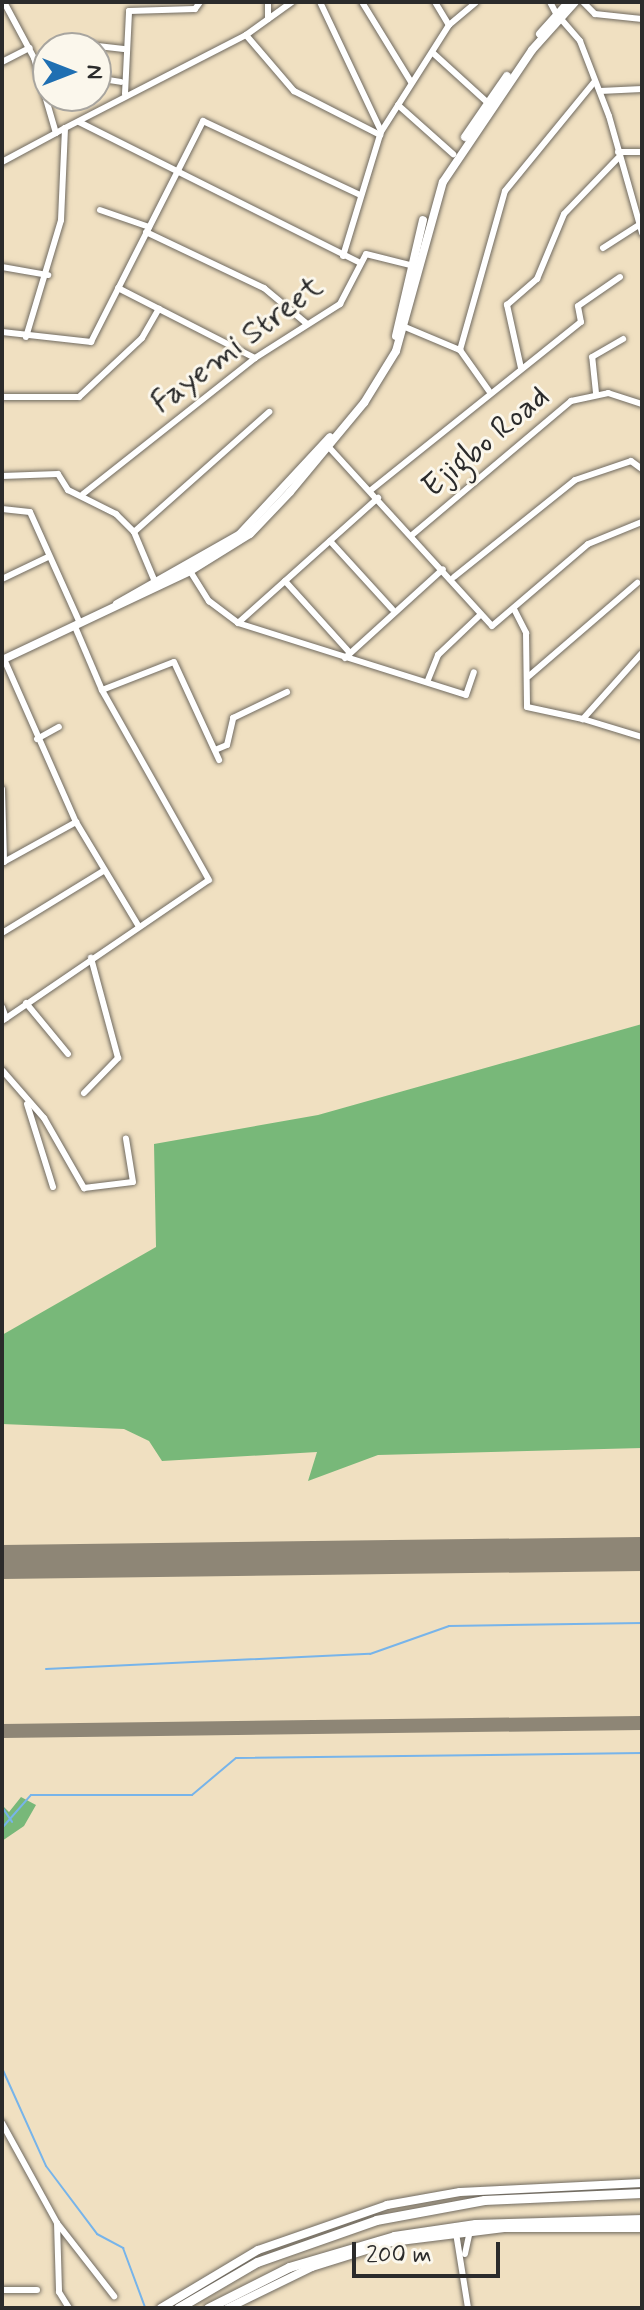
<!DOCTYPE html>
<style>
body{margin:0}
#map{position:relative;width:644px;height:2310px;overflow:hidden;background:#f0e0c1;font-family:Mynerve,sans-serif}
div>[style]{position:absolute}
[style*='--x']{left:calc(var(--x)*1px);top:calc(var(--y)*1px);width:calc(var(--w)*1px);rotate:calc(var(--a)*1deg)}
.forest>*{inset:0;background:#78b879}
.stream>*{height:2px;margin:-1px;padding:0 1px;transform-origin:1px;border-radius:1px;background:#77b4ea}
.taxiway>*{height:14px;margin:-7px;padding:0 7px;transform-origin:7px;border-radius:7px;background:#8e8676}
.runway>*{height:34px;margin:-17px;padding:0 17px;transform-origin:17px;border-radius:17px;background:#8e8676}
.roads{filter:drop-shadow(0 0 2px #706a60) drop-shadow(0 0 2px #706a60)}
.minor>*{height:6px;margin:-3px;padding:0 3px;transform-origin:3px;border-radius:3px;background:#fff}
.major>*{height:8px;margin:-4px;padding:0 4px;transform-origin:4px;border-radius:4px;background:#fff}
.highway>*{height:9px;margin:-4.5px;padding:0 4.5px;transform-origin:4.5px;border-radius:4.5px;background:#fff}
span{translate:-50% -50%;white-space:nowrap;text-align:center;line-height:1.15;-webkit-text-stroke:6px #fbf7ec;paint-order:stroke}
.street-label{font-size:32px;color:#2b2b2b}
.frame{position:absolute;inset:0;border:4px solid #2b2b2b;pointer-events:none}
.north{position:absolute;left:32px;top:32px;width:80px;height:80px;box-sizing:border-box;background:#fbf7ec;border:2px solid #a8a59f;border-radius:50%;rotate:90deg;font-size:22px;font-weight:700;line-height:32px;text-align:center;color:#2b2b2b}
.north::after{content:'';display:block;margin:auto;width:28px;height:36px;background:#1f6fb2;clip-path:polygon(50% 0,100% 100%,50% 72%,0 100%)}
.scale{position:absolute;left:352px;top:2242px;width:148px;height:36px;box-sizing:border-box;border:4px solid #2b2b2b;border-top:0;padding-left:10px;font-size:24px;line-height:28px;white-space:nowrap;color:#2b2b2b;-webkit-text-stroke:6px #fbf7ec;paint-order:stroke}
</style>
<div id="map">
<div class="forest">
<i style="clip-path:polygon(642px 1024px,642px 1448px,378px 1455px,308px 1481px,317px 1452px,162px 1461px,149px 1441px,124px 1429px,2px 1424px,2px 1335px,156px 1247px,154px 1144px,318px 1115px)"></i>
<i style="clip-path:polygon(21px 1797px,36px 1805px,24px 1826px,2px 1841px,2px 1805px,9px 1812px)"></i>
</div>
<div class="stream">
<i style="--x:46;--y:1669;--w:324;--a:-2.7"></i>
<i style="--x:370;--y:1654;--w:84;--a:-19.5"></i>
<i style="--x:449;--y:1626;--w:193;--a:-0.9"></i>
<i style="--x:2;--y:1807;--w:18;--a:56"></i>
<i style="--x:2;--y:1828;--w:44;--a:-48.7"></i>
<i style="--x:31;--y:1795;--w:161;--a:0"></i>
<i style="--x:192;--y:1795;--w:57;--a:-40.1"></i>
<i style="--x:236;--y:1758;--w:406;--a:-0.7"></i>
<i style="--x:2;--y:2068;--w:107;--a:65.8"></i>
<i style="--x:46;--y:2166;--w:85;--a:53.1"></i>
<i style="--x:97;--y:2234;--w:30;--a:28"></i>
<i style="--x:123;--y:2248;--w:63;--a:69.6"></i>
</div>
<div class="taxiway">
<i style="--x:2;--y:1731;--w:640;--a:-0.72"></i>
</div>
<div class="runway">
<i style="--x:2;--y:1562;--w:640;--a:-0.72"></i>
</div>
<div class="roads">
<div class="minor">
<i style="--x:4;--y:2;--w:64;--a:61.8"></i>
<i style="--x:34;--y:58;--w:78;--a:73.7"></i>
<i style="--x:56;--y:133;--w:10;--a:-29"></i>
<i style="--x:320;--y:2;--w:143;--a:64.7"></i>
<i style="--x:362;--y:2;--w:94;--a:58.5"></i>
<i style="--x:435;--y:2;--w:27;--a:59"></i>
<i style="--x:550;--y:2;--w:15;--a:62"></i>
<i style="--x:583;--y:2;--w:17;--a:45"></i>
<i style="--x:595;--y:14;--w:47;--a:6.1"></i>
<i style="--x:268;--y:19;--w:17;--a:-90"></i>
<i style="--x:561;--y:19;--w:29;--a:49"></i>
<i style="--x:580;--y:41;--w:80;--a:68.9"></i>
<i style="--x:609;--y:116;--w:122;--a:74.2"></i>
<i style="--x:246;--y:35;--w:74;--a:49.4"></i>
<i style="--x:294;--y:91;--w:97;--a:27.1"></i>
<i style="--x:80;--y:44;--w:44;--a:6.5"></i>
<i style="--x:433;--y:53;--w:74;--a:42.3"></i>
<i style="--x:2;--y:62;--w:31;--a:-27"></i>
<i style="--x:96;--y:78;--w:25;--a:9"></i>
<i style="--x:600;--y:91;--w:42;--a:-2.7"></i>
<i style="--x:125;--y:94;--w:83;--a:-87.2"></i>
<i style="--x:129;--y:11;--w:66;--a:-1.7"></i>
<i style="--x:195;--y:9;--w:9;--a:-54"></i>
<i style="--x:398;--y:105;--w:74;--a:41.7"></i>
<i style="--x:79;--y:122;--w:314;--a:26.6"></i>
<i style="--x:618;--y:152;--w:24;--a:0"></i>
<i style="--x:2;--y:162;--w:61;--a:-28.2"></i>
<i style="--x:100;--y:210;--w:52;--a:19.1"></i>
<i style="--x:146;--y:232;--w:131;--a:25.4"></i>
<i style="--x:264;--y:288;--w:56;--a:39.9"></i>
<i style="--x:603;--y:248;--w:43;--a:-32.6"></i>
<i style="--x:343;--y:256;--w:130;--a:-73"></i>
<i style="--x:381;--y:132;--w:127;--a:-57.6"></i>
<i style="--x:449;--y:25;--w:35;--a:-40"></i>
<i style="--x:2;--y:267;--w:47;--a:9.9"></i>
<i style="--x:118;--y:288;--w:154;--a:27.1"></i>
<i style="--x:405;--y:327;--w:60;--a:22.7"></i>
<i style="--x:460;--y:350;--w:50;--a:54.7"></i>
<i style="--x:2;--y:332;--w:90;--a:6.4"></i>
<i style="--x:91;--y:342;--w:248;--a:-63.1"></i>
<i style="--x:203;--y:121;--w:174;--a:25.2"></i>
<i style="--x:26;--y:337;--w:122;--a:-73.3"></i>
<i style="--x:61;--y:220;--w:92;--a:-87.5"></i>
<i style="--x:65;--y:128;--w:203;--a:-27.2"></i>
<i style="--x:246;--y:35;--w:57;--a:-35.7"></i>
<i style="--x:460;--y:350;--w:165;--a:-74.2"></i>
<i style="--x:505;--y:191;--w:142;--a:-50.7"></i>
<i style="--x:521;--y:368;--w:65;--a:-102.5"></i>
<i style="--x:507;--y:305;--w:40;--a:-41"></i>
<i style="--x:537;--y:279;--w:70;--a:-67.4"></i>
<i style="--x:564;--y:214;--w:79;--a:-46"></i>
<i style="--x:596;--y:393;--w:36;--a:-96"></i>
<i style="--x:592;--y:357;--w:36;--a:-30"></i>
<i style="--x:2;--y:397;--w:77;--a:0"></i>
<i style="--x:79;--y:397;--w:86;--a:-43.1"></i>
<i style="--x:142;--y:338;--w:34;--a:-60"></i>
<i style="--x:326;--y:444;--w:246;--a:47.6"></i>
<i style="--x:492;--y:626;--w:126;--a:-40.5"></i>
<i style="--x:588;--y:544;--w:58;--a:-22.2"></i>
<i style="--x:2;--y:476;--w:56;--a:-2"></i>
<i style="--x:58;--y:474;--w:19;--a:58"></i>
<i style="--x:68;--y:490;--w:54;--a:26.6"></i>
<i style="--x:116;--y:514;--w:25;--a:45"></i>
<i style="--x:134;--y:532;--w:181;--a:-41.6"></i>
<i style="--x:371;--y:490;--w:269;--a:-38.7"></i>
<i style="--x:581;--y:322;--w:16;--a:-101"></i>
<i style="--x:578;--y:306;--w:51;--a:-34.6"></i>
<i style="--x:83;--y:494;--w:219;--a:-38.3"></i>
<i style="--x:255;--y:358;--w:101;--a:-32.4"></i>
<i style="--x:340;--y:304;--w:56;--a:-62.5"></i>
<i style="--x:366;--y:254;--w:49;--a:14"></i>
<i style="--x:2;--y:509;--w:28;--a:6"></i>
<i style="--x:30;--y:512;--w:120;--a:65.8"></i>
<i style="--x:134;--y:532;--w:54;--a:67.2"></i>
<i style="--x:412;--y:535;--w:208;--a:-40.1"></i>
<i style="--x:571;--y:401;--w:38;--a:-12"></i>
<i style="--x:608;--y:393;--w:36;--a:18"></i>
<i style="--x:330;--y:541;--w:92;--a:47.6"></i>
<i style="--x:190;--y:571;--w:36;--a:58"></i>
<i style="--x:209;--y:601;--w:36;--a:37"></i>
<i style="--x:238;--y:623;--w:239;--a:17.5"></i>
<i style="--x:466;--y:695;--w:24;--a:-71"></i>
<i style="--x:454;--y:577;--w:155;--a:-38.7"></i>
<i style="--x:575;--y:480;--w:59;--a:-18.7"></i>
<i style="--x:631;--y:461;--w:14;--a:36"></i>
<i style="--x:2;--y:579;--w:51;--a:-25.6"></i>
<i style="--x:285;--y:581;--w:97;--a:47.9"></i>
<i style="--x:514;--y:609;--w:27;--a:63"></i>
<i style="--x:526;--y:633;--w:74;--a:89.2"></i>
<i style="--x:527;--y:707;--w:57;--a:12.1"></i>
<i style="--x:238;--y:623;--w:188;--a:-41.8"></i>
<i style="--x:642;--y:653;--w:89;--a:131.8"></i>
<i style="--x:583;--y:719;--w:62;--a:17"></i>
<i style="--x:345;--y:658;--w:132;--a:-42.2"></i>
<i style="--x:4;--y:659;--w:178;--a:66.2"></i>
<i style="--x:76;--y:822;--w:122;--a:59"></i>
<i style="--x:529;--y:676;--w:143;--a:-40.7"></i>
<i style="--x:428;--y:680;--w:27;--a:-68"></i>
<i style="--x:438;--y:655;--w:59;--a:-43.6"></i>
<i style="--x:102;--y:690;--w:77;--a:-21.3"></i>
<i style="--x:174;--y:662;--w:108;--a:65.3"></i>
<i style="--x:37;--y:739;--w:25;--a:-29"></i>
<i style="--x:215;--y:750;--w:13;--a:-23"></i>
<i style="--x:227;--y:745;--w:28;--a:-77"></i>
<i style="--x:233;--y:718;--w:60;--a:-25.7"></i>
<i style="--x:2;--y:789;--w:73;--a:88.4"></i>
<i style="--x:2;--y:863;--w:85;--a:-29"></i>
<i style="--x:2;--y:933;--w:119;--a:-31.5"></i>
<i style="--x:26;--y:1003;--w:66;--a:50.5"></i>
<i style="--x:2;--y:1007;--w:12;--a:70"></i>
<i style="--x:2;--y:1021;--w:250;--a:-34.3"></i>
<i style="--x:209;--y:880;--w:218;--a:-119.4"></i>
<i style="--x:102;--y:690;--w:66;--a:-113.1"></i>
<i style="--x:2;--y:1070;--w:64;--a:48.8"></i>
<i style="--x:44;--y:1118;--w:81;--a:60.3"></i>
<i style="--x:84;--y:1188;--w:49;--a:-7"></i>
<i style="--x:133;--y:1182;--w:44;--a:-99.2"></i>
<i style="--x:84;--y:1093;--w:49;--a:-45.8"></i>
<i style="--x:118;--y:1058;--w:104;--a:-105.1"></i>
<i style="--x:27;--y:1104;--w:87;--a:72.6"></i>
<i style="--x:2;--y:2123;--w:114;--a:61.2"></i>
<i style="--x:57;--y:2223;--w:69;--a:88.3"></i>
<i style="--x:59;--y:2292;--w:19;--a:58"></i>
<i style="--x:57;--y:2223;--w:93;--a:52"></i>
<i style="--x:456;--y:2233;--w:76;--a:80.9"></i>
<i style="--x:465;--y:2254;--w:24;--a:-78"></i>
<i style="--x:2;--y:2290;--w:35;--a:0"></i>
</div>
<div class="major">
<i style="--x:540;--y:34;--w:39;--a:-48"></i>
<i style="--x:465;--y:137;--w:74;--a:-55.5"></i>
<i style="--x:396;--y:336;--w:119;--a:-76.9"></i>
<i style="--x:117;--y:604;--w:142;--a:-29.6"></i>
<i style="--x:240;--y:534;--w:132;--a:-47.1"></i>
<i style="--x:2;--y:660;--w:208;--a:-25.3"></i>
<i style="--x:190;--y:571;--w:70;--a:-31.7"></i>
<i style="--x:250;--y:534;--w:58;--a:-46.4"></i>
<i style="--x:290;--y:492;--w:116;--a:-50.3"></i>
<i style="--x:364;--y:403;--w:61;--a:-58.4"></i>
<i style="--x:396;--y:351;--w:175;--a:-74.5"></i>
<i style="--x:443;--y:182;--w:159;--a:-56"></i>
<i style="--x:532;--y:50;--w:64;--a:-48.1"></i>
<i style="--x:161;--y:2308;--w:113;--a:-30.9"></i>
<i style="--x:258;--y:2250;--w:137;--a:-19.2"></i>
<i style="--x:387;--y:2205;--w:74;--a:-10.1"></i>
<i style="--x:460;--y:2192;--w:182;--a:-2.8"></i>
<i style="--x:228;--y:2308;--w:93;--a:-26"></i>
<i style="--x:312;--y:2267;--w:84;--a:-17.4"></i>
<i style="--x:392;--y:2242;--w:113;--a:-7.1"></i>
<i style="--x:504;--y:2228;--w:138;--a:0"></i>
</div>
<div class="highway">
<i style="--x:178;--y:2308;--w:91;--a:-30.2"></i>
<i style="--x:257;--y:2262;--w:126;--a:-19.4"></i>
<i style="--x:376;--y:2220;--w:110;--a:-10.5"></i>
<i style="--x:484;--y:2200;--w:158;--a:-2.5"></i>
<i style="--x:208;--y:2308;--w:91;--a:-26.8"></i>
<i style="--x:289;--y:2267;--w:109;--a:-16.4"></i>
<i style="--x:394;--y:2236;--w:82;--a:-8.4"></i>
<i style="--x:475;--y:2224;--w:167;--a:-1.7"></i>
</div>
</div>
<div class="street-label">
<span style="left:237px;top:345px;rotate:-37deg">Fayemi Street</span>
<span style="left:486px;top:442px;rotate:-40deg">Ejigbo Road</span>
</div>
<div class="frame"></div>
<div class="north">N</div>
<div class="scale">200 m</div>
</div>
